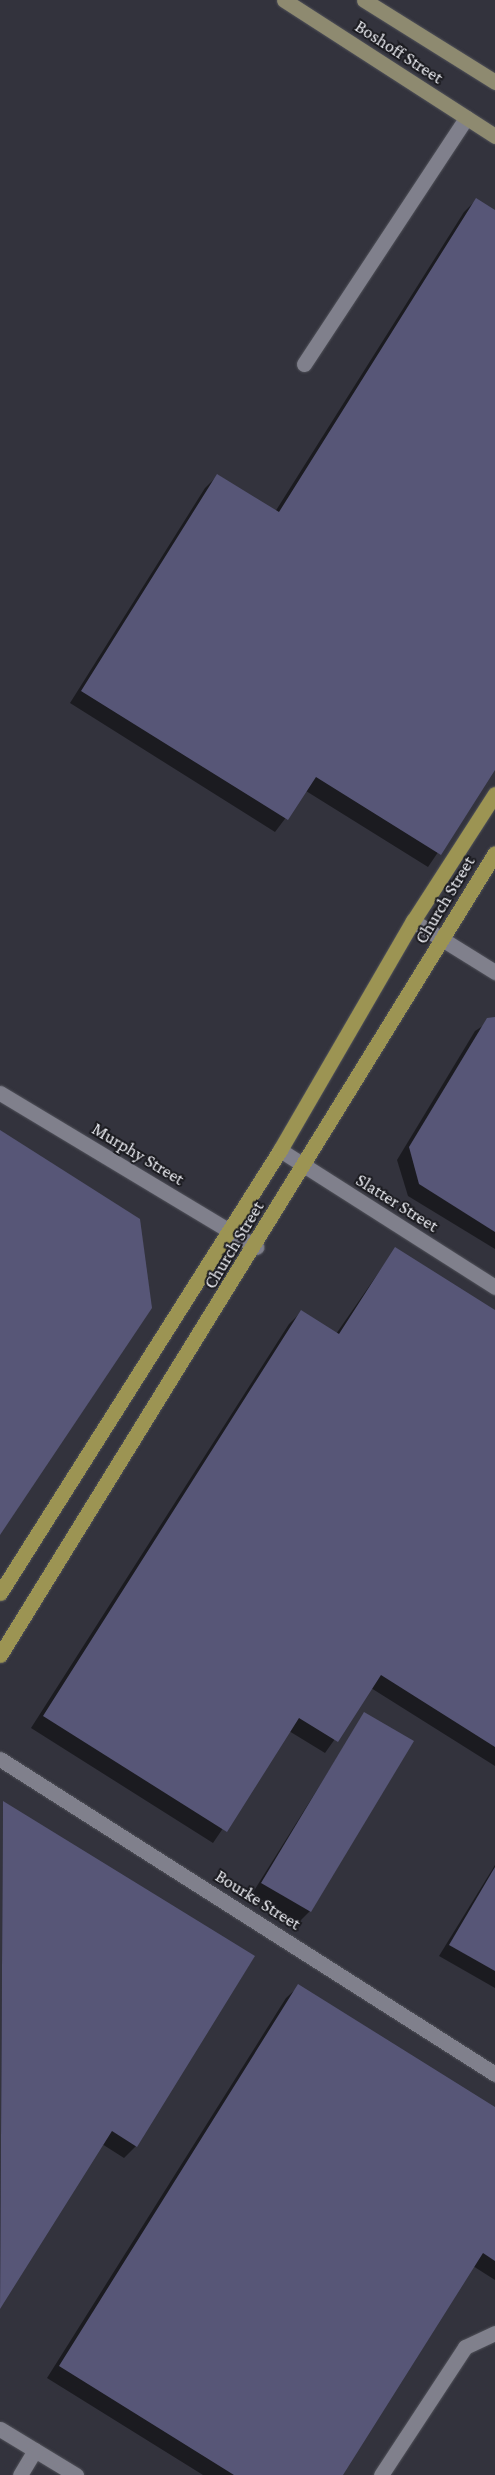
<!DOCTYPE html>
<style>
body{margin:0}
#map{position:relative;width:495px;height:2475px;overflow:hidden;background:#33333d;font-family:"Crimson Pro",serif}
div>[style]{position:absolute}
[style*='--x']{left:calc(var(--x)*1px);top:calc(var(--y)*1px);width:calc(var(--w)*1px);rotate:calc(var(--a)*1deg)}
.shadow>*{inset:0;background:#0007}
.building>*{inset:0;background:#575677}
.roads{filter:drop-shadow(0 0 1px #505159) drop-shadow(0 0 1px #505159)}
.lane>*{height:15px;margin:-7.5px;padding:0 7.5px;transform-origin:7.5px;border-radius:7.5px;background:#80808c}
.street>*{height:15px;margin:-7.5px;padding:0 7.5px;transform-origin:7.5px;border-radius:7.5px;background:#80808c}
.secondary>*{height:15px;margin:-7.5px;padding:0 7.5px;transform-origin:7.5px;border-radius:7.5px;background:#8e8a70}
.primary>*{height:15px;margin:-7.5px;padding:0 7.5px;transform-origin:7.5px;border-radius:7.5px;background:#9c9453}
span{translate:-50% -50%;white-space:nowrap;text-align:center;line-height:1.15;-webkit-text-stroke:4px #1b1b20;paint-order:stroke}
.street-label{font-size:18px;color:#e8e9ef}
</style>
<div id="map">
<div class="shadow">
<i style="clip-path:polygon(476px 200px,495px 212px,495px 768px,428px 867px,306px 791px,275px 832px,70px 703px,205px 488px,218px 475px,275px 512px,464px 212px)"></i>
<i style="clip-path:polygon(495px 1018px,495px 1249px,408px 1196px,397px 1160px,475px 1031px)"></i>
<i style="clip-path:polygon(395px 1249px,495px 1312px,495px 1766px,371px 1688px,325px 1753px,289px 1731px,213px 1843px,31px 1728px,289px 1324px,302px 1311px,336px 1334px)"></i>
<i style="clip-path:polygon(365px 1713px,310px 1911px,299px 1922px,252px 1894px)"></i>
<i style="clip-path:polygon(3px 1802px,254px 1957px,136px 2146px,124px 2158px,102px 2144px,0 2307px)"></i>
<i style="clip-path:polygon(495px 1865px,495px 1988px,439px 1956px)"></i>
<i style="clip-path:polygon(299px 1986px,495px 2108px,495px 2280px,473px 2266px,342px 2475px,203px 2475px,47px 2378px,286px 1998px)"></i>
</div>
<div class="building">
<i style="clip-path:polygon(476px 198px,495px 210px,495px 770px,441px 855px,316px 777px,288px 820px,81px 691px,217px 474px,279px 512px)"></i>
<i style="clip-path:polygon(495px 1017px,495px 1232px,419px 1184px,409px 1147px,487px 1018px)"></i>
<i style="clip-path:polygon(0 1130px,140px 1219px,152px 1308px,0 1535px)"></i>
<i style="clip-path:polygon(395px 1247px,495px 1310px,495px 1747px,381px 1675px,338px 1742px,299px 1718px,227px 1832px,43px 1716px,301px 1310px,339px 1334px)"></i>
<i style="clip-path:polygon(364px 1712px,414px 1741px,311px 1912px,261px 1883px)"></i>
<i style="clip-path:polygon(3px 1801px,255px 1956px,137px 2147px,112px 2131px,0 2309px)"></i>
<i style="clip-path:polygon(495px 1867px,495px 1971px,449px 1945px)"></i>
<i style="clip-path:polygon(298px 1984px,495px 2107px,495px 2261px,483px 2253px,343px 2475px,234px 2475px,59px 2366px)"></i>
</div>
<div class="roads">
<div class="lane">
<i style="--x:304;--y:364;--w:295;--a:-56.6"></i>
<i style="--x:413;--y:921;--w:97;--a:31.9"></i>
<i style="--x:0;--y:1093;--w:299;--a:31"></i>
<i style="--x:381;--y:2475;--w:153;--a:-56.7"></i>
<i style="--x:465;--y:2347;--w:33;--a:-25"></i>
</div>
<div class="street">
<i style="--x:280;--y:1150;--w:255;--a:32.5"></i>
<i style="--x:0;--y:1759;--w:587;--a:32.47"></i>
<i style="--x:0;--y:2429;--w:89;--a:31.2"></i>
<i style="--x:20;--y:2475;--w:29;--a:-59"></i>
</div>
<div class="secondary">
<i style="--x:284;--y:0;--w:251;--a:32.8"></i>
<i style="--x:364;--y:0;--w:155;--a:32"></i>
</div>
<div class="primary">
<i style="--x:0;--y:1593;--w:524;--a:-57.7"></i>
<i style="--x:280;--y:1150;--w:265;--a:-59.9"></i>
<i style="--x:413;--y:921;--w:151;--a:-57.2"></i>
<i style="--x:0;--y:1655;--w:942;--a:-58.32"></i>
</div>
</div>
<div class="street-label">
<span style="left:399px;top:52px;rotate:33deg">Boshoff Street</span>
<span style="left:445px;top:900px;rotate:-59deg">Church Street</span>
<span style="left:138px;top:1154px;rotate:31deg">Murphy Street</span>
<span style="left:397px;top:1203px;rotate:32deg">Slatter Street</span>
<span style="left:234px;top:1245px;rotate:-59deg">Church Street</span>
<span style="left:258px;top:1900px;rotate:32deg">Bourke Street</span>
</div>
</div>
